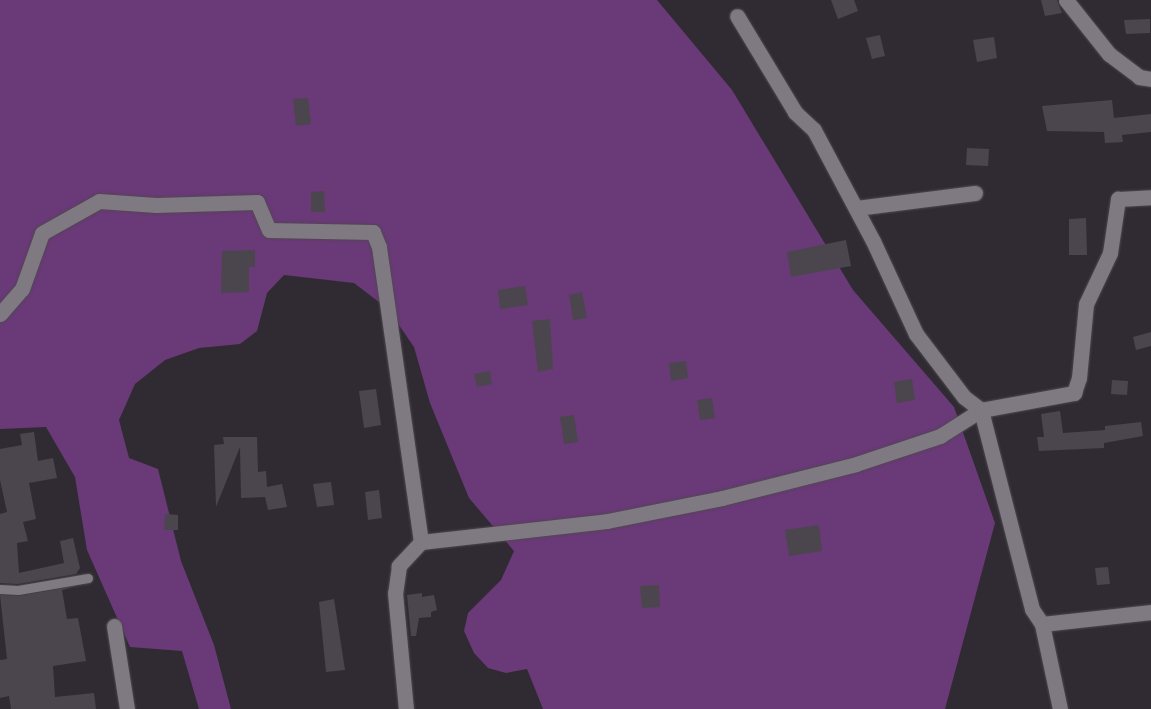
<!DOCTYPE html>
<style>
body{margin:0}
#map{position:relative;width:1151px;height:709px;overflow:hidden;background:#302b32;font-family:Montserrat,sans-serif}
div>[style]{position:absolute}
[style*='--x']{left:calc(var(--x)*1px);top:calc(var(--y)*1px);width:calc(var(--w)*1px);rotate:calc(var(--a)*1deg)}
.green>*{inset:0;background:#6a3978}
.building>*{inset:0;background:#4b464d}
.roads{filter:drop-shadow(0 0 1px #4d494e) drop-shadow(0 0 1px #4d494e)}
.lane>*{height:9px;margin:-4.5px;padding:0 4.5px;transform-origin:4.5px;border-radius:4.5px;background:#7f7981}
.street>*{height:15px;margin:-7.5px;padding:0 7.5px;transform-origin:7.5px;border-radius:7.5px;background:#7f7981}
span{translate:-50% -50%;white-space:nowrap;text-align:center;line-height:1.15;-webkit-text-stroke:4px #171417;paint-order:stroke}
</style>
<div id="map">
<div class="green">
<i style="clip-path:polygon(0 0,657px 0,732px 90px,853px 290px,954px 407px,995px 523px,945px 709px,543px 709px,527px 669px,506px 673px,488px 668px,474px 653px,464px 631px,468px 613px,501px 580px,514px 551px,469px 498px,430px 403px,414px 347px,388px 309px,354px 283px,284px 275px,267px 293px,257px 331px,240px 344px,199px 348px,165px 360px,135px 384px,119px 420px,129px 458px,158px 469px,181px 561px,214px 645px,231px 709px,199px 709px,182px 651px,130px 647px,87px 550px,75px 477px,46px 427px,0 429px)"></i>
</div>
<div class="building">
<i style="clip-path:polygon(831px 0,854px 0,858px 11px,838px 19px)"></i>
<i style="clip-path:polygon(1041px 0,1057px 0,1062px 13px,1045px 16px)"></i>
<i style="clip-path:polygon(1150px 19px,1150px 33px,1126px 34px,1124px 20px)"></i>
<i style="clip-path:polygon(880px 35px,885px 56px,872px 59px,866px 38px)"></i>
<i style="clip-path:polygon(994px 37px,997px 58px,977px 62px,973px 40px)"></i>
<i style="clip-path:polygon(308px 98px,311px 124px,296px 126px,293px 99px)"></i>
<i style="clip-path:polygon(1112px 100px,1114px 118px,1151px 114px,1151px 132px,1122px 135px,1123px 142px,1105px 143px,1104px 132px,1047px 131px,1042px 106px)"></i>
<i style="clip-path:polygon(967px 148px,989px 149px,988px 166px,966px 165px)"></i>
<i style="clip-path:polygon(324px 191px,325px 212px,311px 212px,311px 192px)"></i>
<i style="clip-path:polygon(1086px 218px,1087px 255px,1069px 255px,1069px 219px)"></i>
<i style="clip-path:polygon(846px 240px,851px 266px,791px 277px,787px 252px)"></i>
<i style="clip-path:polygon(255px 250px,255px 267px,249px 267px,249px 292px,221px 293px,222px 251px)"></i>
<i style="clip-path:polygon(525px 286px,528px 305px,500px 309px,498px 290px)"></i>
<i style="clip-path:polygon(582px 292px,587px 318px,573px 320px,569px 295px)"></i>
<i style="clip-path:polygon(550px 319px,553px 369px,538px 372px,532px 321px)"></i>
<i style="clip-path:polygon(1151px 332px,1151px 346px,1136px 350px,1133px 337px)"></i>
<i style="clip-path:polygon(686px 361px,688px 378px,671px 381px,669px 363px)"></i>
<i style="clip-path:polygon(490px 371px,492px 384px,477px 387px,474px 374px)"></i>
<i style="clip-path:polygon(912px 379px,915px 400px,897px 403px,894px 382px)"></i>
<i style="clip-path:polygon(1112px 380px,1128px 381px,1127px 395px,1111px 394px)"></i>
<i style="clip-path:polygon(376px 389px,381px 425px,364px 428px,359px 391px)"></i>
<i style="clip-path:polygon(712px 398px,715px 418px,700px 420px,697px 400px)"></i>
<i style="clip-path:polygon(1060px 411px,1063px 433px,1105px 430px,1105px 426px,1141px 422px,1143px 436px,1104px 443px,1104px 448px,1039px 451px,1037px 437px,1044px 437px,1041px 414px)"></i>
<i style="clip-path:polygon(574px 415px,578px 442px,564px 444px,560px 417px)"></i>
<i style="clip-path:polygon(34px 432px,38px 461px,53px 458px,57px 478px,29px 483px,36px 519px,23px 522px,28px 541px,17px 543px,19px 573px,64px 563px,60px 541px,73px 538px,80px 568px,76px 574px,18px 584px,0 583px,0 514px,7px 512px,0 480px,0 449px,22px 445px,20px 434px)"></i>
<i style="clip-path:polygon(223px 437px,257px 437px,258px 472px,266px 471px,267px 487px,282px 484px,287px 507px,268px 510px,265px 497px,241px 498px,240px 447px,216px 507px,214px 445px,224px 444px)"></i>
<i style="clip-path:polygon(331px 482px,334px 505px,317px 507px,313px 484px)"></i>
<i style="clip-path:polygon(379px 490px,382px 518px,368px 520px,365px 492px)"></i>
<i style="clip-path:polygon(165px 514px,178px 515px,178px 530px,164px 530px)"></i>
<i style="clip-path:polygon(819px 525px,822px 551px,789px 556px,785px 530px)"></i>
<i style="clip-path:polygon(1108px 567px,1110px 584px,1097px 585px,1095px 568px)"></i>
<i style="clip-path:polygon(659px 585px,660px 607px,642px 608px,640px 586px)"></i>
<i style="clip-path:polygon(76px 586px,62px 590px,67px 619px,78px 618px,86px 661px,53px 666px,55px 697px,94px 693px,96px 709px,11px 709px,9px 696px,0 698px,0 660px,7px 659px,0 595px,19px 596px)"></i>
<i style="clip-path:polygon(422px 593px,422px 597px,434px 595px,437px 610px,431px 612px,431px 617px,419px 618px,416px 636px,411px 636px,407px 595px)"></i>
<i style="clip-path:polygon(334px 599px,345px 670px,326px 672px,319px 602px)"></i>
</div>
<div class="roads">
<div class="lane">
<i style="--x:0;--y:589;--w:18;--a:3"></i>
<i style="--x:18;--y:590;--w:71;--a:-9.7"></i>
</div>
<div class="street">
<i style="--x:1066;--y:0;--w:69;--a:51.5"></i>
<i style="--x:1109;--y:54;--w:38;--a:37"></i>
<i style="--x:1139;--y:77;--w:12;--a:9"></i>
<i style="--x:856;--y:208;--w:120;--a:-7.2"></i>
<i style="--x:0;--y:314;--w:33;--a:-49"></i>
<i style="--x:22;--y:289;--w:59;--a:-70.3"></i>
<i style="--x:42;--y:233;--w:65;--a:-29.3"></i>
<i style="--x:99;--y:201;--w:57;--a:4"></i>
<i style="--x:156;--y:205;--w:101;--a:-1.7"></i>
<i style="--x:257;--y:202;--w:30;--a:67"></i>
<i style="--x:269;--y:230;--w:104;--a:1.1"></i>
<i style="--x:373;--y:232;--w:16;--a:68"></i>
<i style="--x:379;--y:247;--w:298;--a:81.9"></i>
<i style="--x:421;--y:542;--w:33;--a:133"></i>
<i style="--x:399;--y:566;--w:27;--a:98"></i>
<i style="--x:395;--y:593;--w:117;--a:84.6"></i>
<i style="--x:421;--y:542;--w:187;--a:-6.4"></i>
<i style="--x:607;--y:521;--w:117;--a:-11.3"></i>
<i style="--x:722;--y:498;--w:138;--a:-14.2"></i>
<i style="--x:856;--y:464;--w:89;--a:-18.4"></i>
<i style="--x:940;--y:436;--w:49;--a:-32.4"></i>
<i style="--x:981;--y:410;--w:21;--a:-143"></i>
<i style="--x:964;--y:397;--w:79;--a:-127.3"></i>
<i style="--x:916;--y:334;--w:102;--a:-114.8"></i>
<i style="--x:873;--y:241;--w:126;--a:-118"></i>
<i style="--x:814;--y:130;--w:26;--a:-137"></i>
<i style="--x:795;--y:112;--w:112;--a:-121.1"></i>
<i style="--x:1042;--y:624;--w:110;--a:-6.3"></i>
<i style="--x:114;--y:626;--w:84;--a:81.1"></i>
<i style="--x:1060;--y:709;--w:87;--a:-102"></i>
<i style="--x:1042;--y:624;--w:18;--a:-124"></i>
<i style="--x:1032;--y:609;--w:205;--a:-104.4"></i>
<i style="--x:981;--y:410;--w:95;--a:-10.4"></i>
<i style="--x:1074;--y:393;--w:16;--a:-72"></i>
<i style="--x:1079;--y:378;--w:74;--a:-84.6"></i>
<i style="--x:1086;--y:304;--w:56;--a:-64.8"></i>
<i style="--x:1110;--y:253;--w:55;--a:-81.6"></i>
<i style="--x:1118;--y:199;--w:33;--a:-3"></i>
</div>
</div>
</div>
